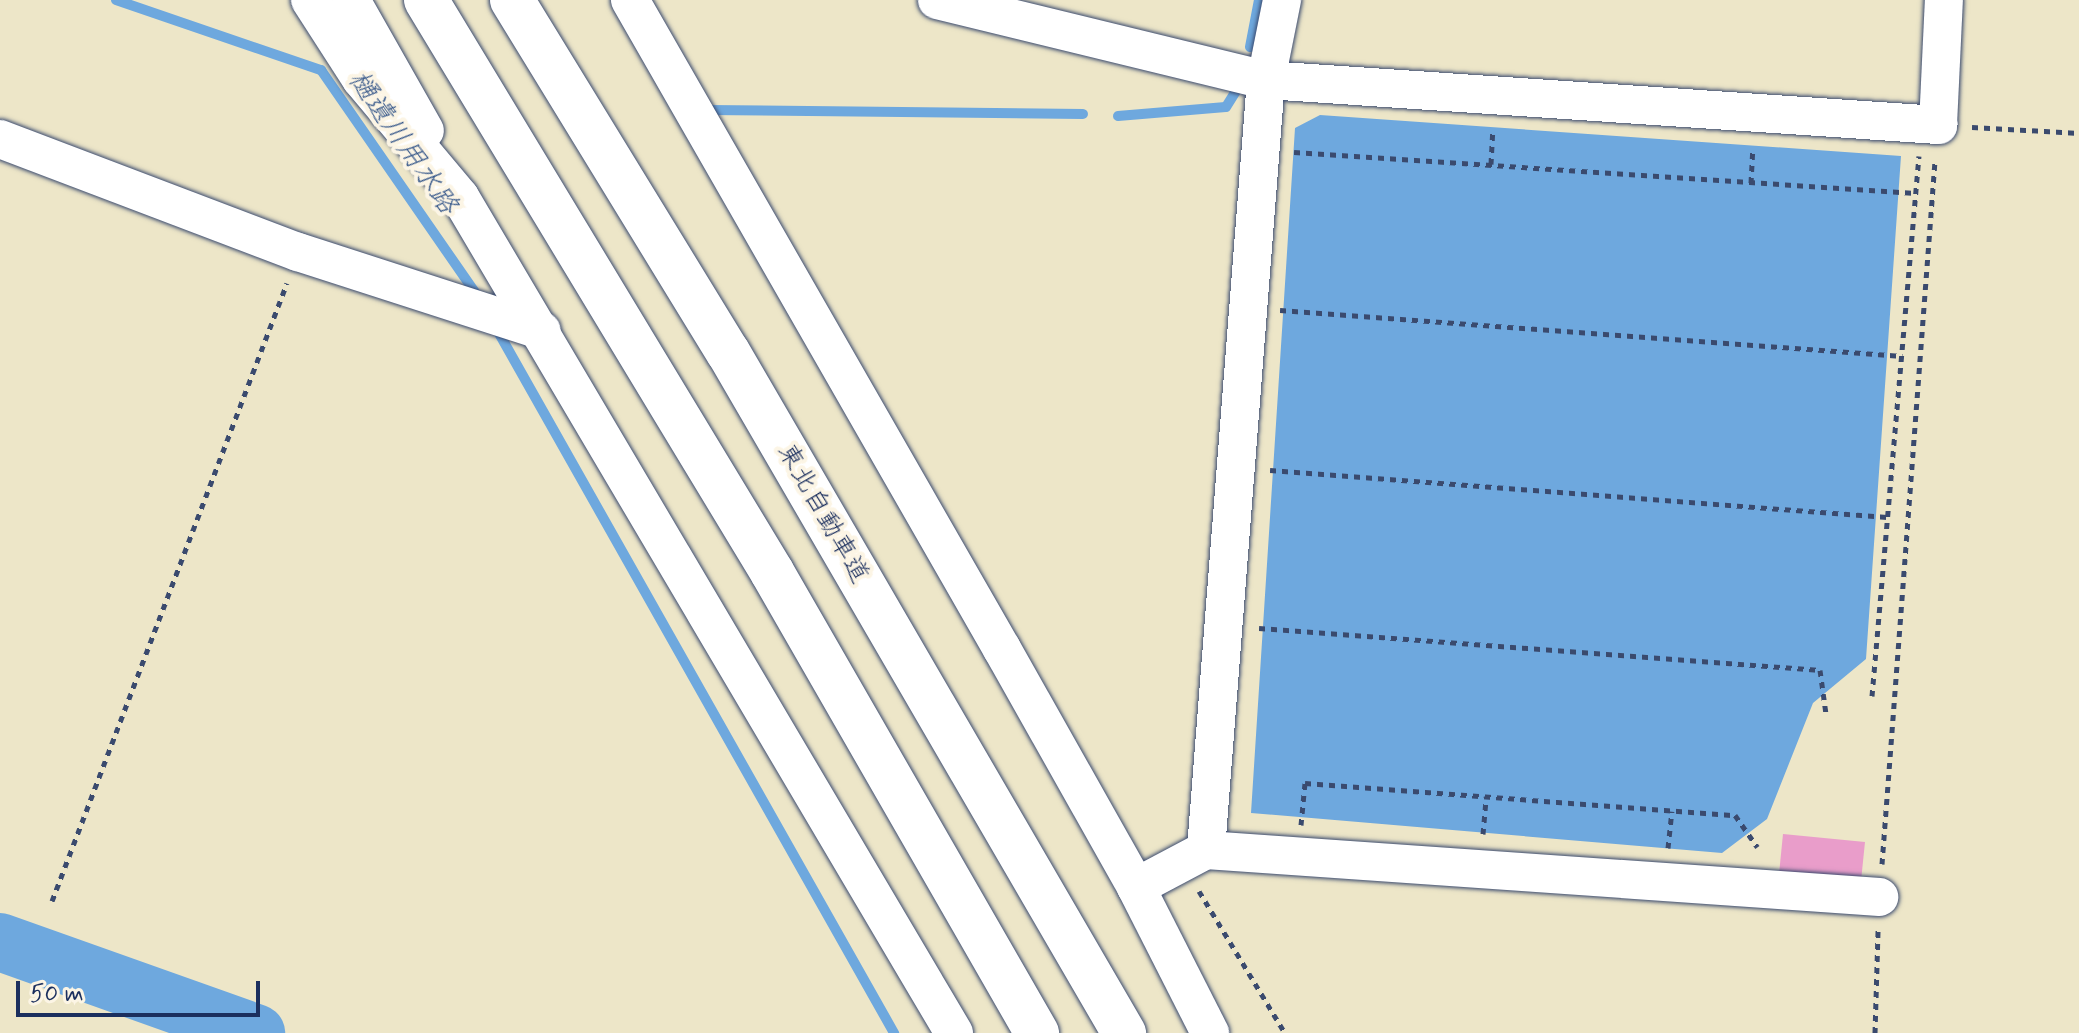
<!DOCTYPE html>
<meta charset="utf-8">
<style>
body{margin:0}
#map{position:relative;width:2079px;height:1033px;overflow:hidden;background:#ede6c8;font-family:Mynerve,"Klee One",sans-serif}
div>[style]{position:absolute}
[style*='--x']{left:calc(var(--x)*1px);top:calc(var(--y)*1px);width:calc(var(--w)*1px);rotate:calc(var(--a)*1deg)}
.water>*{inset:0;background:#6ea8de}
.stream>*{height:10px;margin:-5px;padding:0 5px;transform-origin:5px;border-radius:5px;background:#6ea8de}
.river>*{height:58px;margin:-29px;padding:0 29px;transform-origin:29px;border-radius:29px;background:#6ea8de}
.building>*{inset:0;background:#e99dca}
.path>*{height:5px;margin-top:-2.5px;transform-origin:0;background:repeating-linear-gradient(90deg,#3a4a6e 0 6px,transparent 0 12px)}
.roads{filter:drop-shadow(0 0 2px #3a4a6e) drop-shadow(0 0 2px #3a4a6e)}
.minor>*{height:38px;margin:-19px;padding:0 19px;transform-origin:19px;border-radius:19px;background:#fff}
.highway>*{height:44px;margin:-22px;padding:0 22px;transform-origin:22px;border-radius:22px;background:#fff}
span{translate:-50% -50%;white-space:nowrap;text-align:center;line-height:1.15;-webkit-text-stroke:8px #fcf5e5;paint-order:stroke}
.street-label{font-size:26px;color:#1b2f5e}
.water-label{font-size:28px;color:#38598b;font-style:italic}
.scale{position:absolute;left:16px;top:981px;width:244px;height:36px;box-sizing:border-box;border:4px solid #1b2f5e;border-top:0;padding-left:10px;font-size:24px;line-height:28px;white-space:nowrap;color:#1b2f5e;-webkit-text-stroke:6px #fcf5e5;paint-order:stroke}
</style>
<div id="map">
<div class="water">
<i style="clip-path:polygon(1320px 115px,1901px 156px,1866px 659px,1813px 703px,1767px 819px,1722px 853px,1251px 813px,1295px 128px)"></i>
</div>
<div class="stream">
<i style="--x:116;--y:0;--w:217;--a:18.9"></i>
<i style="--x:321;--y:70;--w:280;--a:55.3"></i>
<i style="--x:1250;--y:47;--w:48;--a:-79.2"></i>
<i style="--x:707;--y:110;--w:376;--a:0.6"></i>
<i style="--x:1118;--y:116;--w:108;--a:-4.8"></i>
<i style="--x:1226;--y:107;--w:28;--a:-58"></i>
<i style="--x:496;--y:328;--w:810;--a:60.55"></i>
</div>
<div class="river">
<i style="--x:0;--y:942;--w:272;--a:19.6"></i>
</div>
<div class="building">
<i style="clip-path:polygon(1783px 834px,1865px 842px,1861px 881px,1779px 874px)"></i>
</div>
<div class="path">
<i style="--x:1972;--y:127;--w:107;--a:3.2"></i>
<i style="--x:1294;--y:152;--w:623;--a:3.77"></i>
<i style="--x:1491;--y:164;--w:35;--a:-87"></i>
<i style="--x:1751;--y:183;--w:35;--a:-87"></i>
<i style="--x:1280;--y:310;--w:624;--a:4.23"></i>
<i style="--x:1270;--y:470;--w:619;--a:4.36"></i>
<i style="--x:1259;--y:628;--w:563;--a:4.28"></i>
<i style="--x:1820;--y:670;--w:44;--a:82.2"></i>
<i style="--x:1872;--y:696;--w:542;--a:-85.03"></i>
<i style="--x:1301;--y:825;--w:42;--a:-84.6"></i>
<i style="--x:1305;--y:783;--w:431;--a:4.3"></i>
<i style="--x:1735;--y:815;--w:39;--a:55"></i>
<i style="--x:1483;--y:834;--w:38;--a:-85"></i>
<i style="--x:1668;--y:848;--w:37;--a:-84"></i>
<i style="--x:1882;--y:864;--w:706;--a:-85.69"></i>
<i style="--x:1199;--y:891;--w:166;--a:58.8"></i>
<i style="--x:52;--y:901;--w:661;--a:-69.18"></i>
<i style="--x:1875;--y:1033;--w:103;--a:-88.3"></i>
</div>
<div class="roads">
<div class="minor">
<i style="--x:310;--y:0;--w:94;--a:57.2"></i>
<i style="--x:361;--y:79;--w:154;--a:50"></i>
<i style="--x:460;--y:197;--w:971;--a:59.42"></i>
<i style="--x:351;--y:0;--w:150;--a:60.5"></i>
<i style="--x:630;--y:0;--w:748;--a:60.18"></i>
<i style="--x:1002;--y:649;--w:273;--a:60.6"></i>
<i style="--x:1136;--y:887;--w:164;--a:63.1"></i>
<i style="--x:937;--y:0;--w:339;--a:13.7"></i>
<i style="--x:1266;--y:80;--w:674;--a:3.83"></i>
<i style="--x:1938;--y:125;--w:125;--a:-87.3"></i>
<i style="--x:1282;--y:0;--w:82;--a:101.3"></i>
<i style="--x:1266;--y:80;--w:772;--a:94.46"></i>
<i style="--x:1206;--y:850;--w:675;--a:3.99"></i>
<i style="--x:0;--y:139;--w:319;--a:20.8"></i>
<i style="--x:298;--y:252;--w:256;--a:17.9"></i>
<i style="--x:1136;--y:887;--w:79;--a:-27.9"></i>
</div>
<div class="highway">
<i style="--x:426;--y:0;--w:669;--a:58.83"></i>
<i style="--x:772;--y:572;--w:532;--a:60.11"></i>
<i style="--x:512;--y:0;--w:413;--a:58.5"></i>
<i style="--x:728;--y:352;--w:788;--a:59.82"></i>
</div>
</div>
<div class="street-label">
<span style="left:822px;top:514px;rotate:60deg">東北自動車道</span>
</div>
<div class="water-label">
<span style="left:402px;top:143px;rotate:55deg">樋遺川用水路</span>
</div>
<div class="scale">50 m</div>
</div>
